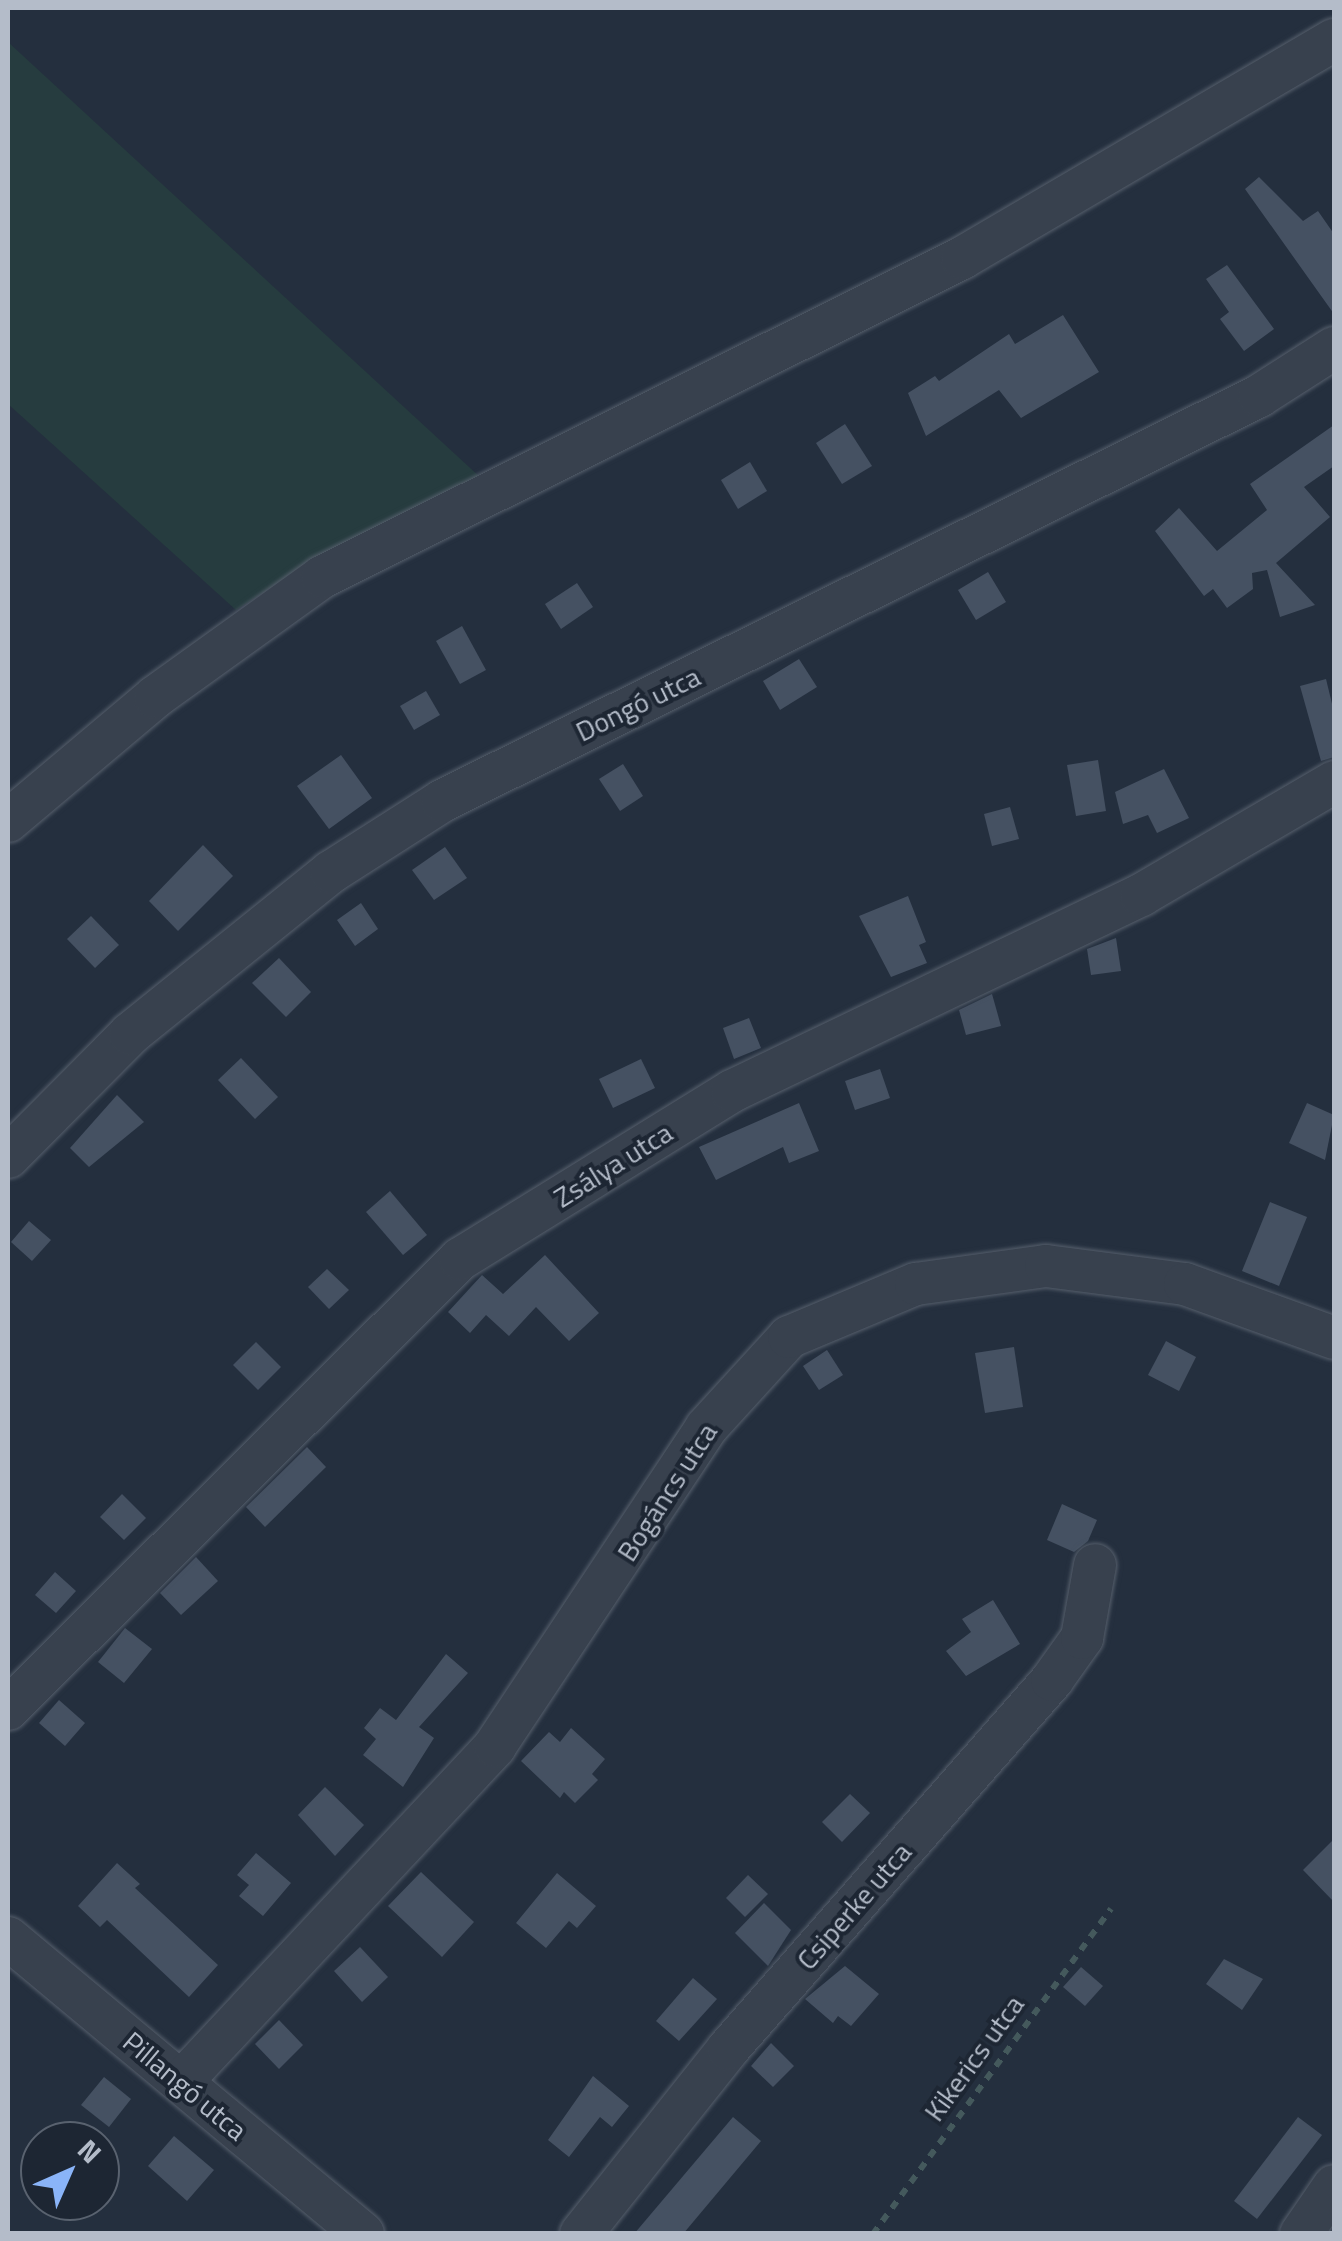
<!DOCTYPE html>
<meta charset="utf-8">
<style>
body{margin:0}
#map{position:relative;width:1342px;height:2241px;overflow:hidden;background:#242f3e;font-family:"Titillium Web",sans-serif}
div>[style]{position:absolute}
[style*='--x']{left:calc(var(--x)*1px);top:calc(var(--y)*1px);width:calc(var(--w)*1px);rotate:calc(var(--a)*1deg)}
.green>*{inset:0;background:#263c3f}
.building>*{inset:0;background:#455162}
.path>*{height:6px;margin-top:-3px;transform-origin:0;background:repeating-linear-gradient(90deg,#44595c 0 8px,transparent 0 16px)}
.roads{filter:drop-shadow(0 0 2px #565f6c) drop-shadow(0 0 2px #565f6c)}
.minor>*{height:42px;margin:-21px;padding:0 21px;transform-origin:21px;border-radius:21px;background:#38414e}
span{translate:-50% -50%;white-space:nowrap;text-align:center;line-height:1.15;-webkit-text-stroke:8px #1d2633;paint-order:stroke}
.street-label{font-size:28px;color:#b4bcc9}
.frame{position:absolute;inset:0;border:10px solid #b4bcc9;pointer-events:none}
.north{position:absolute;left:20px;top:2121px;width:100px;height:100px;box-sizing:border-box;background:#1d2633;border:2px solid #59626f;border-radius:50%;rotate:45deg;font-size:28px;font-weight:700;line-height:40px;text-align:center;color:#b4bcc9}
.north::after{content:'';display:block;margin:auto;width:35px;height:45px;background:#8ab4f8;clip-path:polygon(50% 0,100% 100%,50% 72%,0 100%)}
</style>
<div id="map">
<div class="green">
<i style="clip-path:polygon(8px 42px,481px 478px,313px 561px,236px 610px,8px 404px)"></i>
</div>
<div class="building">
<i style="clip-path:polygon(1259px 177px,1303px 221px,1318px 211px,1334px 234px,1334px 314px,1245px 189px)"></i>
<i style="clip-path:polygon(1227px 265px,1274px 329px,1244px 351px,1220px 319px,1229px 312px,1206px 279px)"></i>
<i style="clip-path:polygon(1063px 315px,1099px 372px,1021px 418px,999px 390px,926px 436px,908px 393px,935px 376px,939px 381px,1009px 334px,1015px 344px)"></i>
<i style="clip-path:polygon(845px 424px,872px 466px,842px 484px,816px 443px)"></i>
<i style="clip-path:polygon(1334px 425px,1334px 466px,1304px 487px,1330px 517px,1276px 563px,1315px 605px,1280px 617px,1267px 570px,1252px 573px,1253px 589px,1227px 608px,1213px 589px,1204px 596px,1155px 531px,1179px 508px,1217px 551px,1267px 510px,1250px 484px)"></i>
<i style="clip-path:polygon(750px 462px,767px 491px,738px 509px,721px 480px)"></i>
<i style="clip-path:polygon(988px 572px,1006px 602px,976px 620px,958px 590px)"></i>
<i style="clip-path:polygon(577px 583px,593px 607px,561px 629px,545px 604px)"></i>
<i style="clip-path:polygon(462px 626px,486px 670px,460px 684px,436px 641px)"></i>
<i style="clip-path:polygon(799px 659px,817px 687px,780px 710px,763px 681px)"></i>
<i style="clip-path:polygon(1326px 679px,1334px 712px,1334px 757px,1321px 761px,1300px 686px)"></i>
<i style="clip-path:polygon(426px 691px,440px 715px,414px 730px,400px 706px)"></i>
<i style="clip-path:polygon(341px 755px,372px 798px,329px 829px,297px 786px)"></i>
<i style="clip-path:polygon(1098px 760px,1106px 811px,1076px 816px,1067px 765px)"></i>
<i style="clip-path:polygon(623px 764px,643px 796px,620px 811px,599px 779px)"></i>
<i style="clip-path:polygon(1164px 769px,1189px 818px,1157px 833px,1148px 815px,1123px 824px,1115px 792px)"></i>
<i style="clip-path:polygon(1010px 807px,1019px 839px,992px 846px,984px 814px)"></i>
<i style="clip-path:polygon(203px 845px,233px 876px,178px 931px,149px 901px)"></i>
<i style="clip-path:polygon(445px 847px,467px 878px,434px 900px,412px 870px)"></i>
<i style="clip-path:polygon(908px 896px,926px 942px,919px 945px,927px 963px,891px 977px,859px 916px)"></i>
<i style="clip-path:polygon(361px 903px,378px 929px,355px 946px,337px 920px)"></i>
<i style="clip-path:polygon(91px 916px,119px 945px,95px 968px,67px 939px)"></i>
<i style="clip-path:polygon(1116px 938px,1121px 971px,1091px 975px,1087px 949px)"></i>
<i style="clip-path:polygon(279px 958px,311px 992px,286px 1017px,252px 983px)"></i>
<i style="clip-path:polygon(992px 994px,1001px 1026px,966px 1035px,959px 1010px)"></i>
<i style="clip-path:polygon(749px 1018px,761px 1048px,734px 1059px,723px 1028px)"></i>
<i style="clip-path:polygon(241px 1058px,278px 1097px,255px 1119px,218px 1080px)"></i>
<i style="clip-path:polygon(641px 1059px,655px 1088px,613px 1108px,599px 1079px)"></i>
<i style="clip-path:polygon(880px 1069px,890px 1098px,855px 1110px,845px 1081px)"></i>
<i style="clip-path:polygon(117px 1095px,144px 1122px,89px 1167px,70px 1148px)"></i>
<i style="clip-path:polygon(799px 1103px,819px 1151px,789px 1163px,783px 1147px,716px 1180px,699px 1147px)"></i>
<i style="clip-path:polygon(1307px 1103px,1334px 1115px,1325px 1160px,1289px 1143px)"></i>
<i style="clip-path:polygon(390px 1191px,427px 1235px,403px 1255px,366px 1212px)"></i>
<i style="clip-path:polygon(1270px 1202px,1307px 1217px,1279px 1286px,1242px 1271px)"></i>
<i style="clip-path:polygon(29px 1221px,51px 1240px,32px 1261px,11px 1242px)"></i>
<i style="clip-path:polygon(545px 1255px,599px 1313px,569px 1341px,536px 1307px,509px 1336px,486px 1315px,470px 1333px,448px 1312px,482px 1275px,503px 1294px)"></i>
<i style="clip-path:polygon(327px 1269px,349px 1290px,329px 1309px,308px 1287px)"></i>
<i style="clip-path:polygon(1166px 1341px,1196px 1357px,1179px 1391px,1148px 1375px)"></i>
<i style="clip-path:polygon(256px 1342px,281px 1367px,258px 1390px,233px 1365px)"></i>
<i style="clip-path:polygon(1014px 1347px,1023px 1407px,985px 1413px,975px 1353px)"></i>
<i style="clip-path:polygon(827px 1350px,843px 1375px,819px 1390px,803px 1366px)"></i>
<i style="clip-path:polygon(307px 1447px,326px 1467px,265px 1527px,246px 1507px)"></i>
<i style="clip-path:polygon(122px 1494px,146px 1518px,124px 1540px,100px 1517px)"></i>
<i style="clip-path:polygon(1062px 1504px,1097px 1520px,1088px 1541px,1074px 1552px,1047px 1540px)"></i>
<i style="clip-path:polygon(196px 1557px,218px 1581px,181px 1615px,160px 1593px)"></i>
<i style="clip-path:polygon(55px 1572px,76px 1591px,56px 1613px,35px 1595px)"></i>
<i style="clip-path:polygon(993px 1600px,1020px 1644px,966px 1676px,946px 1651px,971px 1632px,962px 1619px)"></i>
<i style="clip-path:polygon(125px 1628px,152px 1649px,124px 1683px,98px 1662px)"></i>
<i style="clip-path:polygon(446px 1654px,468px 1673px,419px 1727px,434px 1738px,403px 1787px,363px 1755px,376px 1739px,364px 1728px,380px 1708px,396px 1720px)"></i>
<i style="clip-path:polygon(59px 1700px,85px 1723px,65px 1746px,39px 1723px)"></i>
<i style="clip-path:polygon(571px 1728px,605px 1759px,592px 1774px,598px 1780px,575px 1803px,564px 1792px,560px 1798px,521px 1761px,549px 1732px,560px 1742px)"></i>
<i style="clip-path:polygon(325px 1787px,364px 1825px,335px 1856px,298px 1815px)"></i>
<i style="clip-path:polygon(850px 1794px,870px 1813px,842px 1842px,822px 1822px)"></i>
<i style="clip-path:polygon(1334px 1839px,1334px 1902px,1303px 1870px)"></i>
<i style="clip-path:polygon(256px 1853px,291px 1883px,263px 1916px,239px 1896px,249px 1885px,237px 1875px)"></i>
<i style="clip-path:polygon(117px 1863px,140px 1884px,135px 1888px,218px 1965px,189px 1997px,107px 1920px,100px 1927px,78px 1906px)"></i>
<i style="clip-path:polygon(421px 1872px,474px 1922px,442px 1957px,388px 1906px)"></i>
<i style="clip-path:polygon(557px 1873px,596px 1906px,577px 1928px,569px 1921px,546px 1948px,516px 1923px)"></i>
<i style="clip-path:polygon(748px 1875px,768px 1894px,745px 1917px,726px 1898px)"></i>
<i style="clip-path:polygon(764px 1903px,791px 1930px,768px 1966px,735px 1933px)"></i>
<i style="clip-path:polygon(360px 1947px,388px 1977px,362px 2002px,334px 1971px)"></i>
<i style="clip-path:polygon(1224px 1959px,1263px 1979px,1242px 2010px,1206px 1984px)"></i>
<i style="clip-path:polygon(845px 1966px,879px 1994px,851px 2026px,838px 2016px,833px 2023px,805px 1999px)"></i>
<i style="clip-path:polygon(1081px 1967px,1103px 1986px,1085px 2006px,1063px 1987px)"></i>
<i style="clip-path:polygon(693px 1978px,717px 1999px,679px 2041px,656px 2021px)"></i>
<i style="clip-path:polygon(279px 2020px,303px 2045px,279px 2069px,255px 2044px)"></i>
<i style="clip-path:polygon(771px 2043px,794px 2066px,773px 2087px,751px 2066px)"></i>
<i style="clip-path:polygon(593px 2076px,629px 2106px,612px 2127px,600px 2117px,569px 2157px,548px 2140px)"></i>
<i style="clip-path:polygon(104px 2077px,131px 2099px,109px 2127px,81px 2105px)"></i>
<i style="clip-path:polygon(733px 2117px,761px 2141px,683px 2234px,634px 2234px)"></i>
<i style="clip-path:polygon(1298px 2117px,1322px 2135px,1257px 2219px,1234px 2201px)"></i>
<i style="clip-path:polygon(174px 2136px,214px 2170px,187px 2201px,148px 2166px)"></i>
</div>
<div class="path">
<i style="--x:873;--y:2234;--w:403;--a:-53.8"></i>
</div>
<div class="roads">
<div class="minor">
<i style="--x:8;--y:821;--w:192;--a:-40.1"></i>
<i style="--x:155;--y:697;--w:206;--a:-35.7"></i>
<i style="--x:322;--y:577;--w:715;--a:-26.49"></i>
<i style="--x:962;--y:258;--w:431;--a:-30.4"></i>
<i style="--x:8;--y:1157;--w:173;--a:-45.2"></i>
<i style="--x:130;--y:1034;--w:258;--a:-38.9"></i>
<i style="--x:331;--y:872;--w:132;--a:-32.6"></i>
<i style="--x:442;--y:801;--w:912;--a:-26.37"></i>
<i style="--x:1259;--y:396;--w:89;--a:-32.6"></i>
<i style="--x:8;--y:1709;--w:638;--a:-44.87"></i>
<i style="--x:460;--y:1259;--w:320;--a:-31.7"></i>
<i style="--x:732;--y:1091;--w:454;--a:-25.6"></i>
<i style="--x:1141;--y:895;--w:224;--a:-30.3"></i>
<i style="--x:8;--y:1938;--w:462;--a:39.8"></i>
<i style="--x:181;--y:2082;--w:460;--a:-46.9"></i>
<i style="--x:495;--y:1746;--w:382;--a:-56.4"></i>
<i style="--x:706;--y:1428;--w:123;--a:-47.6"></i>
<i style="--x:789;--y:1337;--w:138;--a:-22.7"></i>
<i style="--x:916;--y:1284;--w:131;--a:-7.9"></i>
<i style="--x:1046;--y:1266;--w:140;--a:7.4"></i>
<i style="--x:1185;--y:1284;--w:158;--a:19.9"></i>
<i style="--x:581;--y:2234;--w:236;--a:-51.5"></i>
<i style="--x:728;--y:2049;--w:491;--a:-48.7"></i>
<i style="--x:1052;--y:1680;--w:52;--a:-54.5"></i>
<i style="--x:1082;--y:1638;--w:74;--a:-79.9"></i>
<i style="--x:1301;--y:2234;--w:58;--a:-55.5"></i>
</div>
</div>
<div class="street-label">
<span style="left:638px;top:704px;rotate:-26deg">Dongó utca</span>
<span style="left:613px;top:1165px;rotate:-32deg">Zsálya utca</span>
<span style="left:667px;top:1492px;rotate:-57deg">Bogáncs utca</span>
<span style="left:854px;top:1906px;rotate:-49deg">Csiperke utca</span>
<span style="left:974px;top:2058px;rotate:-54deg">Kikerics utca</span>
<span style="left:185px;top:2086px;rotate:40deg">Pillangó utca</span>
</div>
<div class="frame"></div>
<div class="north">N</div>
</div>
